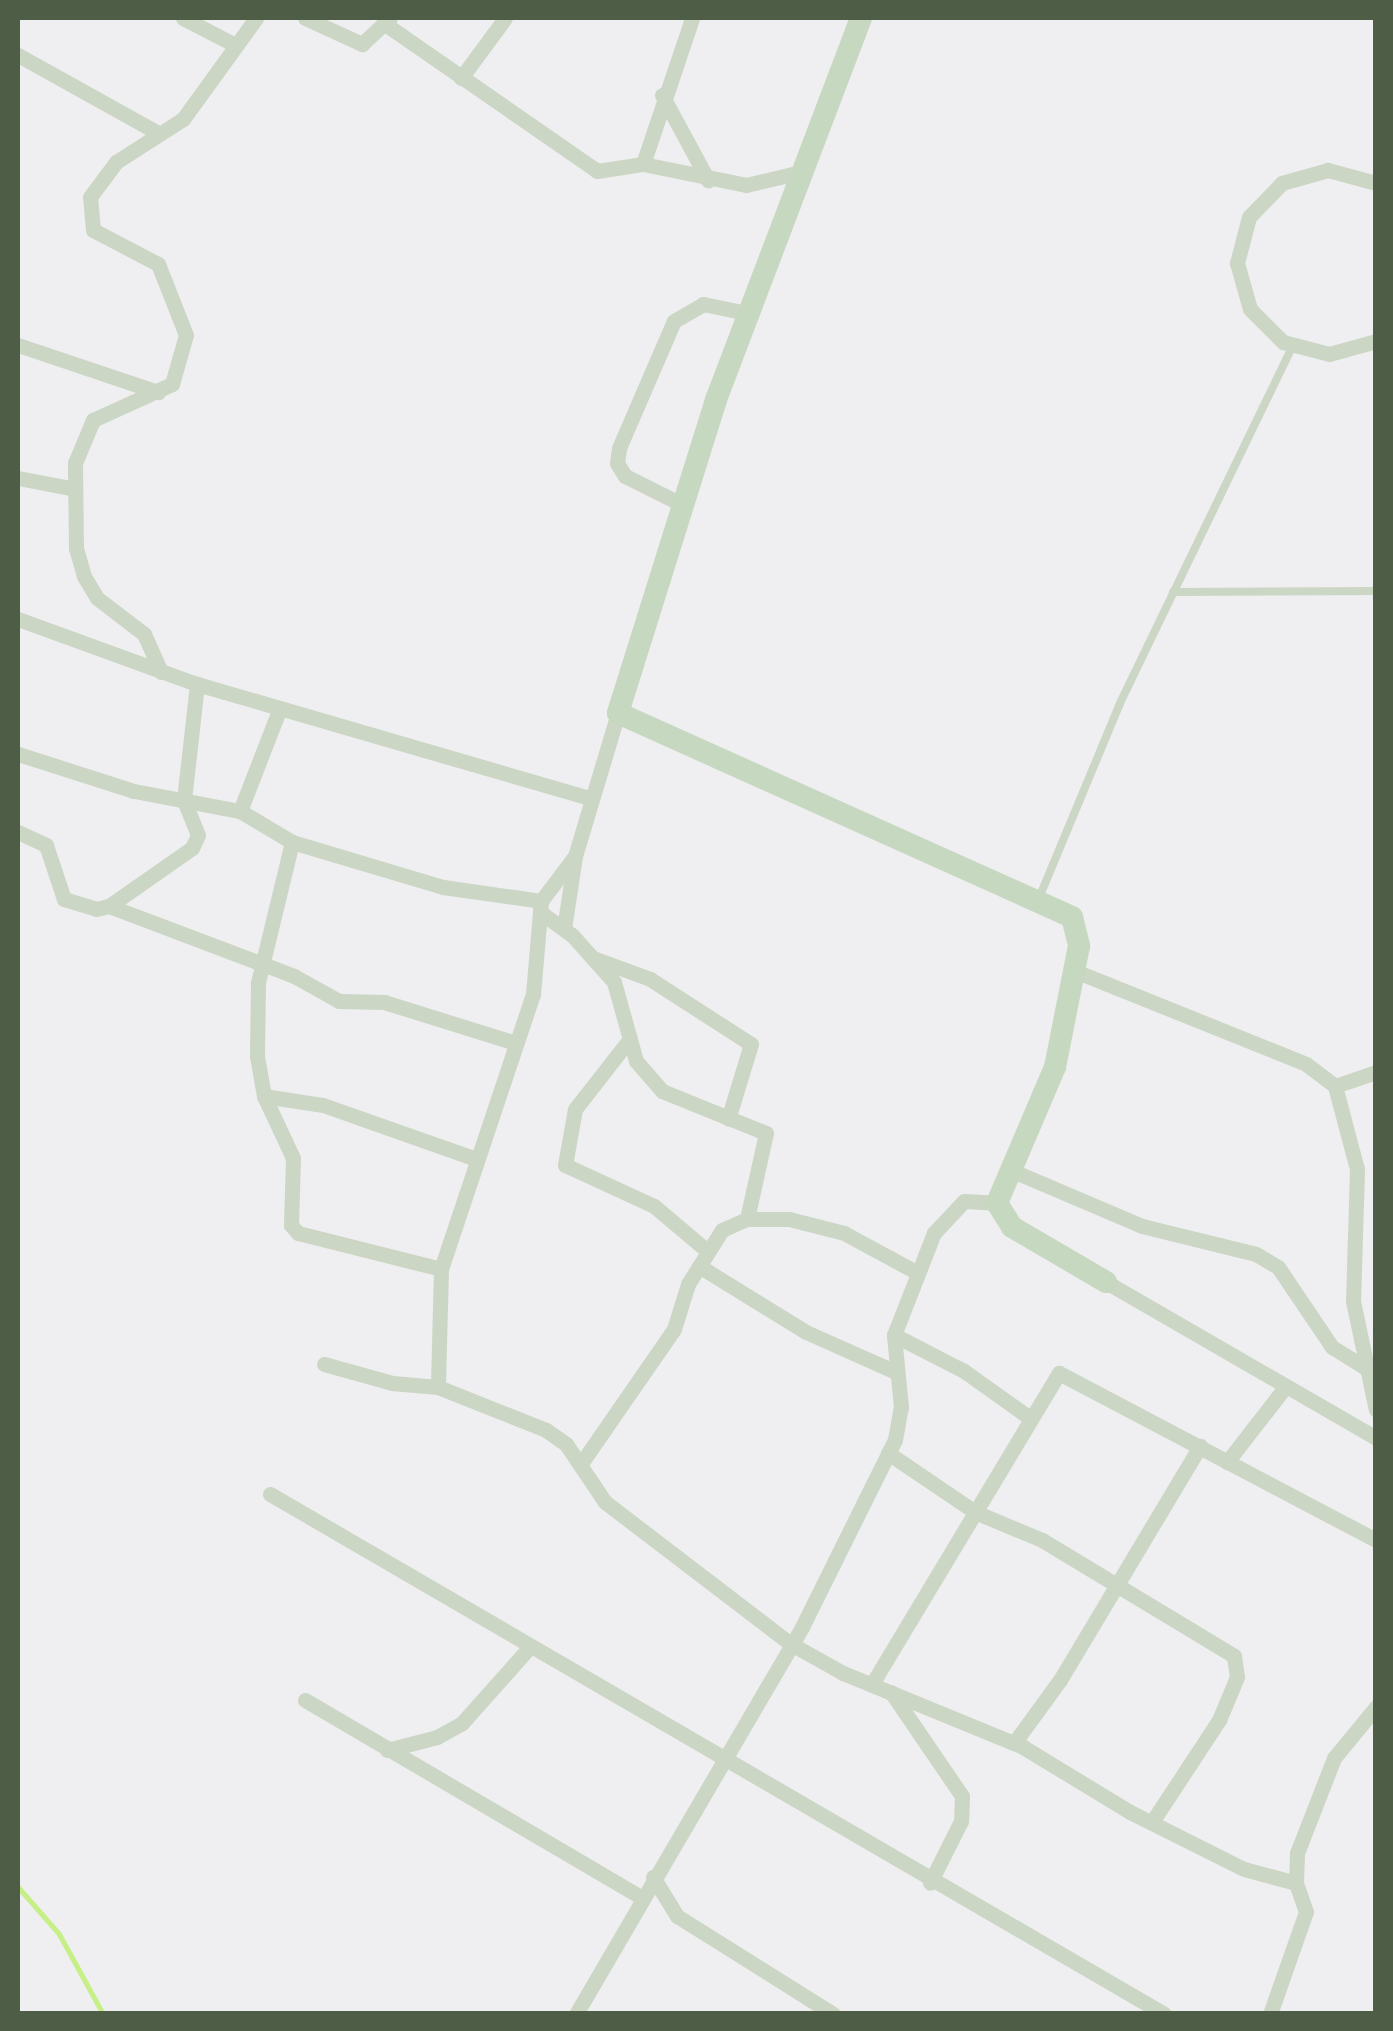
<!DOCTYPE html>
<style>
body{margin:0}
#map{position:relative;width:1393px;height:2031px;overflow:hidden;background:#efeef1;font-family:Manrope,sans-serif}
div>[style]{position:absolute}
[style*='--x']{left:calc(var(--x)*1px);top:calc(var(--y)*1px);width:calc(var(--w)*1px);rotate:calc(var(--a)*1deg)}
.stream>*{height:5px;margin:-2.5px;padding:0 2.5px;transform-origin:2.5px;border-radius:2.5px;background:#c6f085}
.lane>*{height:8px;margin:-4px;padding:0 4px;transform-origin:4px;border-radius:4px;background:#cbd6c4}
.street>*{height:15px;margin:-7.5px;padding:0 7.5px;transform-origin:7.5px;border-radius:7.5px;background:#cbd6c4}
.secondary>*{height:22px;margin:-11px;padding:0 11px;transform-origin:11px;border-radius:11px;background:#c7d8c0}
span{translate:-50% -50%;white-space:nowrap;text-align:center;line-height:1.15;-webkit-text-stroke:9px #fff;paint-order:stroke}
.frame{position:absolute;inset:0;border:20px solid #4d5d46;pointer-events:none}
</style>
<div id="map">
<div class="stream">
<i style="--x:18;--y:1887;--w:62;--a:48.9"></i>
<i style="--x:59;--y:1934;--w:91;--a:61.2"></i>
</div>
<div class="lane">
<i style="--x:1173;--y:592;--w:203;--a:-0.3"></i>
<i style="--x:1039;--y:898;--w:213;--a:-67.4"></i>
<i style="--x:1121;--y:701;--w:393;--a:-64.2"></i>
</div>
<div class="street">
<i style="--x:183;--y:18;--w:59;--a:27.4"></i>
<i style="--x:305;--y:18;--w:63;--a:24.5"></i>
<i style="--x:362;--y:44;--w:38;--a:-43"></i>
<i style="--x:385;--y:24;--w:258;--a:34.7"></i>
<i style="--x:597;--y:171;--w:47;--a:-8.7"></i>
<i style="--x:643;--y:164;--w:105;--a:11.5"></i>
<i style="--x:746;--y:185;--w:57;--a:-13.3"></i>
<i style="--x:18;--y:55;--w:162;--a:29.1"></i>
<i style="--x:461;--y:78;--w:74;--a:-53.7"></i>
<i style="--x:662;--y:95;--w:97;--a:61.6"></i>
<i style="--x:643;--y:164;--w:154;--a:-71.4"></i>
<i style="--x:1376;--y:183;--w:50;--a:-164.8"></i>
<i style="--x:1328;--y:170;--w:48;--a:164.2"></i>
<i style="--x:1282;--y:183;--w:47;--a:134.1"></i>
<i style="--x:1249;--y:217;--w:48;--a:104.6"></i>
<i style="--x:1237;--y:263;--w:48;--a:74.2"></i>
<i style="--x:1250;--y:309;--w:47;--a:45"></i>
<i style="--x:1283;--y:342;--w:48;--a:14.6"></i>
<i style="--x:1329;--y:354;--w:49;--a:-15.5"></i>
<i style="--x:18;--y:345;--w:148;--a:18.6"></i>
<i style="--x:18;--y:478;--w:58;--a:10.9"></i>
<i style="--x:681;--y:504;--w:63;--a:-153.4"></i>
<i style="--x:625;--y:476;--w:15;--a:-122"></i>
<i style="--x:617;--y:463;--w:15;--a:-82"></i>
<i style="--x:619;--y:448;--w:138;--a:-66.6"></i>
<i style="--x:674;--y:321;--w:34;--a:-30"></i>
<i style="--x:703;--y:304;--w:45;--a:11.6"></i>
<i style="--x:18;--y:619;--w:190;--a:20"></i>
<i style="--x:197;--y:684;--w:411;--a:16.2"></i>
<i style="--x:161;--y:672;--w:42;--a:-114.1"></i>
<i style="--x:144;--y:634;--w:59;--a:-142.5"></i>
<i style="--x:97;--y:598;--w:26;--a:-121"></i>
<i style="--x:84;--y:576;--w:29;--a:-106"></i>
<i style="--x:76;--y:548;--w:85;--a:-90.7"></i>
<i style="--x:75;--y:463;--w:47;--a:-67.3"></i>
<i style="--x:93;--y:420;--w:87;--a:-24.5"></i>
<i style="--x:172;--y:384;--w:51;--a:-74.1"></i>
<i style="--x:186;--y:335;--w:76;--a:-111.5"></i>
<i style="--x:158;--y:264;--w:73;--a:-152.4"></i>
<i style="--x:93;--y:230;--w:33;--a:-95"></i>
<i style="--x:90;--y:197;--w:44;--a:-53.4"></i>
<i style="--x:116;--y:162;--w:80;--a:-32.7"></i>
<i style="--x:183;--y:119;--w:125;--a:-54.1"></i>
<i style="--x:618;--y:713;--w:149;--a:106.7"></i>
<i style="--x:575;--y:856;--w:56;--a:127.1"></i>
<i style="--x:541;--y:901;--w:93;--a:94.9"></i>
<i style="--x:533;--y:994;--w:290;--a:108.5"></i>
<i style="--x:441;--y:1269;--w:118;--a:91.5"></i>
<i style="--x:438;--y:1387;--w:116;--a:21.7"></i>
<i style="--x:546;--y:1430;--w:24;--a:35"></i>
<i style="--x:566;--y:1444;--w:70;--a:56.1"></i>
<i style="--x:605;--y:1502;--w:234;--a:37.4"></i>
<i style="--x:791;--y:1644;--w:60;--a:29.1"></i>
<i style="--x:843;--y:1673;--w:195;--a:22.3"></i>
<i style="--x:1023;--y:1747;--w:125;--a:31.3"></i>
<i style="--x:1130;--y:1812;--w:127;--a:26.6"></i>
<i style="--x:1244;--y:1869;--w:54;--a:15.1"></i>
<i style="--x:18;--y:754;--w:122;--a:17.7"></i>
<i style="--x:134;--y:791;--w:108;--a:10.7"></i>
<i style="--x:240;--y:811;--w:61;--a:30.8"></i>
<i style="--x:292;--y:842;--w:158;--a:16.6"></i>
<i style="--x:443;--y:887;--w:99;--a:8.1"></i>
<i style="--x:240;--y:811;--w:110;--a:-68.8"></i>
<i style="--x:18;--y:832;--w:31;--a:25"></i>
<i style="--x:46;--y:845;--w:57;--a:71.6"></i>
<i style="--x:64;--y:899;--w:34;--a:17"></i>
<i style="--x:96;--y:909;--w:13;--a:-13"></i>
<i style="--x:109;--y:906;--w:101;--a:-34.9"></i>
<i style="--x:192;--y:848;--w:14;--a:-65"></i>
<i style="--x:198;--y:835;--w:38;--a:-112"></i>
<i style="--x:184;--y:800;--w:117;--a:-83.6"></i>
<i style="--x:292;--y:842;--w:145;--a:103.6"></i>
<i style="--x:258;--y:983;--w:73;--a:90.8"></i>
<i style="--x:257;--y:1056;--w:41;--a:80.1"></i>
<i style="--x:264;--y:1096;--w:68;--a:64.9"></i>
<i style="--x:293;--y:1158;--w:67;--a:91.7"></i>
<i style="--x:291;--y:1225;--w:11;--a:49"></i>
<i style="--x:298;--y:1233;--w:147;--a:14.1"></i>
<i style="--x:109;--y:906;--w:198;--a:20.7"></i>
<i style="--x:294;--y:976;--w:51;--a:29.1"></i>
<i style="--x:339;--y:1001;--w:45;--a:1.3"></i>
<i style="--x:384;--y:1002;--w:138;--a:17.3"></i>
<i style="--x:540;--y:912;--w:39;--a:36"></i>
<i style="--x:572;--y:935;--w:63;--a:48.2"></i>
<i style="--x:614;--y:982;--w:82;--a:74.4"></i>
<i style="--x:636;--y:1061;--w:40;--a:49"></i>
<i style="--x:662;--y:1091;--w:112;--a:22"></i>
<i style="--x:766;--y:1133;--w:88;--a:102.5"></i>
<i style="--x:564;--y:929;--w:74;--a:-81.4"></i>
<i style="--x:593;--y:958;--w:61;--a:20.2"></i>
<i style="--x:650;--y:979;--w:120;--a:32.8"></i>
<i style="--x:751;--y:1044;--w:78;--a:107"></i>
<i style="--x:1075;--y:971;--w:249;--a:21.9"></i>
<i style="--x:1306;--y:1064;--w:36;--a:37"></i>
<i style="--x:1335;--y:1086;--w:86;--a:75.2"></i>
<i style="--x:1357;--y:1169;--w:132;--a:91.7"></i>
<i style="--x:1353;--y:1301;--w:111;--a:78.1"></i>
<i style="--x:629;--y:1040;--w:88;--a:128"></i>
<i style="--x:575;--y:1109;--w:57;--a:100.1"></i>
<i style="--x:565;--y:1165;--w:98;--a:24.7"></i>
<i style="--x:654;--y:1206;--w:68;--a:40.2"></i>
<i style="--x:1335;--y:1086;--w:43;--a:-18.9"></i>
<i style="--x:264;--y:1096;--w:60;--a:8.7"></i>
<i style="--x:323;--y:1105;--w:162;--a:19.4"></i>
<i style="--x:1008;--y:1169;--w:146;--a:23"></i>
<i style="--x:1142;--y:1226;--w:117;--a:13.8"></i>
<i style="--x:1256;--y:1254;--w:26;--a:31"></i>
<i style="--x:1278;--y:1267;--w:97;--a:56"></i>
<i style="--x:1332;--y:1347;--w:40;--a:32"></i>
<i style="--x:699;--y:1266;--w:126;--a:31.7"></i>
<i style="--x:806;--y:1332;--w:98;--a:24"></i>
<i style="--x:1106;--y:1282;--w:312;--a:30"></i>
<i style="--x:894;--y:1335;--w:79;--a:27.2"></i>
<i style="--x:964;--y:1371;--w:81;--a:35.5"></i>
<i style="--x:324;--y:1364;--w:71;--a:15.6"></i>
<i style="--x:392;--y:1383;--w:46;--a:5"></i>
<i style="--x:888;--y:1453;--w:105;--a:34.1"></i>
<i style="--x:975;--y:1512;--w:73;--a:22.7"></i>
<i style="--x:1042;--y:1540;--w:224;--a:31.1"></i>
<i style="--x:1234;--y:1656;--w:21;--a:82"></i>
<i style="--x:1237;--y:1677;--w:47;--a:112.7"></i>
<i style="--x:1219;--y:1720;--w:122;--a:123.3"></i>
<i style="--x:1227;--y:1462;--w:96;--a:-52.2"></i>
<i style="--x:580;--y:1465;--w:165;--a:-55.3"></i>
<i style="--x:674;--y:1329;--w:47;--a:-72.7"></i>
<i style="--x:688;--y:1284;--w:64;--a:-57.8"></i>
<i style="--x:722;--y:1230;--w:27;--a:-24"></i>
<i style="--x:747;--y:1219;--w:42;--a:0"></i>
<i style="--x:789;--y:1219;--w:57;--a:14.3"></i>
<i style="--x:844;--y:1233;--w:82;--a:28.4"></i>
<i style="--x:270;--y:1494;--w:1034;--a:30.18"></i>
<i style="--x:872;--y:1684;--w:363;--a:-59"></i>
<i style="--x:1059;--y:1373;--w:358;--a:27.8"></i>
<i style="--x:891;--y:1692;--w:126;--a:55.7"></i>
<i style="--x:962;--y:1796;--w:25;--a:92"></i>
<i style="--x:961;--y:1821;--w:69;--a:116.6"></i>
<i style="--x:305;--y:1700;--w:389;--a:30.4"></i>
<i style="--x:1014;--y:1743;--w:78;--a:-53.9"></i>
<i style="--x:1060;--y:1680;--w:273;--a:-59.1"></i>
<i style="--x:387;--y:1750;--w:52;--a:-14.6"></i>
<i style="--x:437;--y:1737;--w:29;--a:-29"></i>
<i style="--x:462;--y:1723;--w:99;--a:-48.3"></i>
<i style="--x:653;--y:1877;--w:46;--a:58.4"></i>
<i style="--x:677;--y:1916;--w:184;--a:32.1"></i>
<i style="--x:576;--y:2014;--w:450;--a:-59.7"></i>
<i style="--x:803;--y:1625;--w:207;--a:-63.6"></i>
<i style="--x:895;--y:1440;--w:34;--a:-80"></i>
<i style="--x:901;--y:1407;--w:72;--a:-95.6"></i>
<i style="--x:894;--y:1335;--w:110;--a:-68.6"></i>
<i style="--x:934;--y:1233;--w:44;--a:-46.8"></i>
<i style="--x:964;--y:1201;--w:33;--a:3"></i>
<i style="--x:1270;--y:2014;--w:108;--a:-70.6"></i>
<i style="--x:1306;--y:1912;--w:31;--a:-109"></i>
<i style="--x:1296;--y:1883;--w:30;--a:-88"></i>
<i style="--x:1297;--y:1853;--w:102;--a:-68.7"></i>
<i style="--x:1334;--y:1758;--w:66;--a:-50.5"></i>
</div>
<div class="secondary">
<i style="--x:861;--y:18;--w:409;--a:110.8"></i>
<i style="--x:716;--y:400;--w:328;--a:107.4"></i>
<i style="--x:618;--y:713;--w:498;--a:24.2"></i>
<i style="--x:1072;--y:917;--w:30;--a:76"></i>
<i style="--x:1079;--y:946;--w:123;--a:101.2"></i>
<i style="--x:1055;--y:1067;--w:148;--a:113.1"></i>
<i style="--x:997;--y:1203;--w:28;--a:58"></i>
<i style="--x:1012;--y:1227;--w:109;--a:30.3"></i>
</div>
<div class="frame"></div>
</div>
